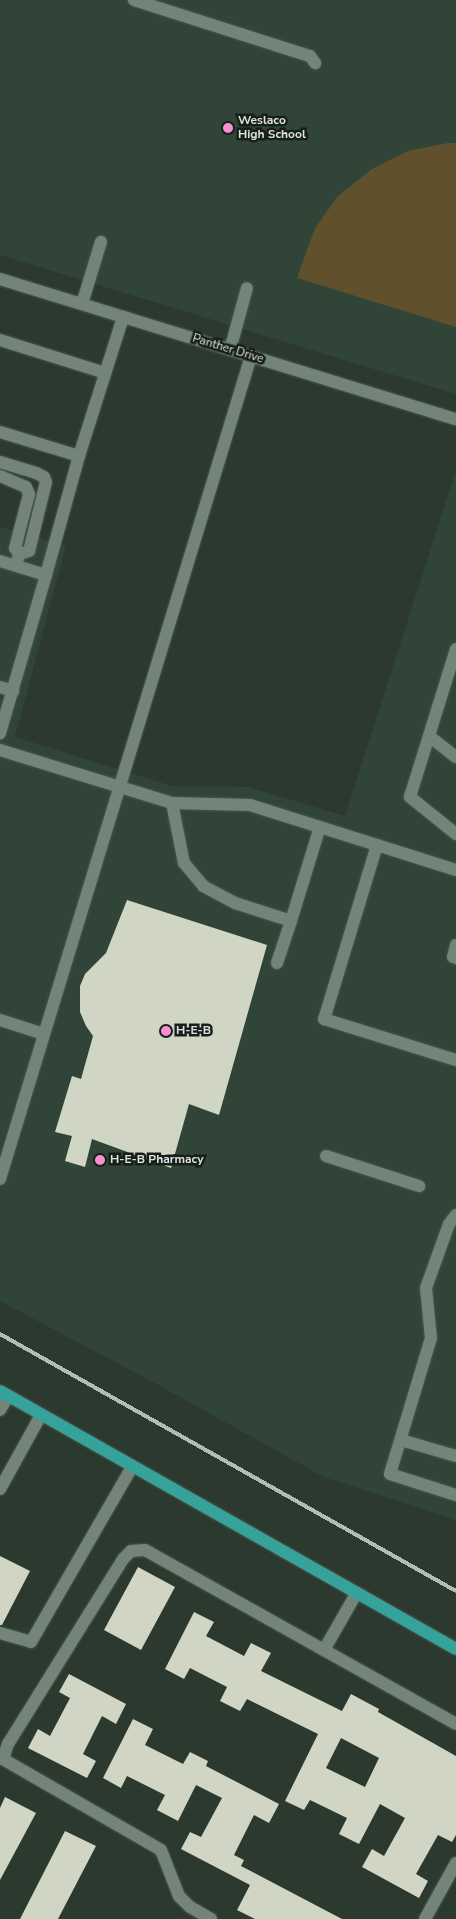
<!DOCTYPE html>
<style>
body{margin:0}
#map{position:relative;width:456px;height:1919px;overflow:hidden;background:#2b392f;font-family:"Nunito Sans",sans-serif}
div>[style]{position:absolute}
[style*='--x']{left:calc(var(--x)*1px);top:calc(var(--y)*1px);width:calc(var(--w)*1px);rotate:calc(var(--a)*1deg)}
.built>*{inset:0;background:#304538}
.green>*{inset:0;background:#60502c}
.building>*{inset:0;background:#d1d6c4}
.roads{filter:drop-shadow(0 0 1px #4b574f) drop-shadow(0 0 1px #4b574f)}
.minor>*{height:12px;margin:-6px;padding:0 6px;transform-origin:6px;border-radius:6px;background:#738478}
.major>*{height:12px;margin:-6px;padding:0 6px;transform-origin:6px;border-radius:6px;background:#35a39a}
.rail>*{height:4px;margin:-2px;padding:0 2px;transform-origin:2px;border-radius:2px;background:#b3bdb6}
.dots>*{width:14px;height:14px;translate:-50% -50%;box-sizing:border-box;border:2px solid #181f1a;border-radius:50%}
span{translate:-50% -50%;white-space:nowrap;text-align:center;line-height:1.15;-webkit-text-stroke:5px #181f1a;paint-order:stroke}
.poi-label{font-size:12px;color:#dbe4de;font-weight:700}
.left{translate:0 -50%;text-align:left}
.street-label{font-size:12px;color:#dbe4de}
</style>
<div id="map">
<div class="built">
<i style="clip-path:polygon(0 0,456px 0,456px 394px,0 255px)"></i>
<i style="clip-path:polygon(456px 470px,456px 1520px,324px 1477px,151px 1381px,0 1301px,0 527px,66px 546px,15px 737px,172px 786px,248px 787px,345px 816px)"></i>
</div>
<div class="green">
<i style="clip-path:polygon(448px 143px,456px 143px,456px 327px,297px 278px,315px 228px,338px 196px,372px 169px,408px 151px)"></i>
</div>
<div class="building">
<i style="clip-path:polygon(127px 900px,267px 945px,219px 1115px,189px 1104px,171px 1168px,92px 1139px,85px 1167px,65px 1161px,72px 1136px,55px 1132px,72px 1076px,81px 1079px,93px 1036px,86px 1026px,80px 1012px,80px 986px,85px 974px,106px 953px)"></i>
<i style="clip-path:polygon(0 1556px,30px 1571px,2px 1625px,0 1625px)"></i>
<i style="clip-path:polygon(138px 1567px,175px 1587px,141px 1650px,104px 1630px)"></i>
<i style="clip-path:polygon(evenodd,194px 1612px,214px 1622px,206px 1636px,244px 1656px,251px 1643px,271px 1653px,261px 1671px,342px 1711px,351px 1694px,379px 1709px,378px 1712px,456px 1756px,456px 1835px,452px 1842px,438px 1835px,416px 1874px,428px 1881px,419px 1898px,362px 1867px,372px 1849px,384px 1856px,405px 1818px,380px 1804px,359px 1844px,339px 1834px,347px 1818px,310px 1800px,304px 1810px,285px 1801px,318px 1734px,247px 1699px,240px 1711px,220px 1701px,227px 1687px,190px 1668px,184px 1679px,165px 1669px,194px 1612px,341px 1738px,379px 1758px,365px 1787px,326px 1768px,341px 1738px)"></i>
<i style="clip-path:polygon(69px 1674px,126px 1704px,116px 1724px,102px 1716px,83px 1754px,96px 1761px,87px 1778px,28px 1748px,38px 1729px,50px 1736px,70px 1698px,59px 1692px)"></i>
<i style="clip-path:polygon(133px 1719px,153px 1729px,145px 1745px,183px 1764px,190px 1752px,208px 1761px,206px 1766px,279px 1804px,269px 1823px,254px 1815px,234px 1855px,244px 1860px,241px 1866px,342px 1919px,255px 1919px,237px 1910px,250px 1885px,181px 1849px,190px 1832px,201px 1837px,222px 1798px,196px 1785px,178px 1821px,157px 1810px,165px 1795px,127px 1776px,121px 1788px,103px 1778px)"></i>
<i style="clip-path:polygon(5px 1797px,36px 1813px,0 1880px,0 1808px)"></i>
<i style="clip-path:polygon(65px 1831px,96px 1846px,58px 1919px,20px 1919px)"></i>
</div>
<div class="roads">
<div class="minor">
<i style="--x:134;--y:0;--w:185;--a:17.7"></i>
<i style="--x:310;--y:56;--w:9;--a:54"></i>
<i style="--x:0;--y:279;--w:477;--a:17.1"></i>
<i style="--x:82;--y:304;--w:65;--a:-73"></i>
<i style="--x:0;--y:340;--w:110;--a:17.4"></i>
<i style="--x:230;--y:350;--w:64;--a:-74.7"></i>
<i style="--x:0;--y:432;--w:83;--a:16.9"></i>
<i style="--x:79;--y:456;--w:146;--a:-72.4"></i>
<i style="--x:0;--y:462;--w:38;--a:17"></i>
<i style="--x:36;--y:473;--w:9;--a:27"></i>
<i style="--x:44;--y:477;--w:5;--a:68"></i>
<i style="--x:46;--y:482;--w:71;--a:103.8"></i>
<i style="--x:29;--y:551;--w:10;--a:163"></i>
<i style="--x:19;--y:554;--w:12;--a:104"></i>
<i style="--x:0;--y:476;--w:28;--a:23"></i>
<i style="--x:26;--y:487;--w:8;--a:67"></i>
<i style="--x:29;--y:494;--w:56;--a:104.5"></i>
<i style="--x:15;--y:548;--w:7;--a:56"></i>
<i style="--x:0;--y:561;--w:48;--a:16.9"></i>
<i style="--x:46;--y:575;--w:165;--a:106.2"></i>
<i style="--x:46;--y:575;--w:123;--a:-74.5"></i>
<i style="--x:456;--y:649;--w:155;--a:107.3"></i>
<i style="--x:410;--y:797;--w:59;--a:38.8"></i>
<i style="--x:0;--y:687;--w:14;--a:17"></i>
<i style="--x:429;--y:736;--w:34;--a:38"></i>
<i style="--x:0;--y:750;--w:180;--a:17.1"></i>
<i style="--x:172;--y:803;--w:78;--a:1.5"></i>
<i style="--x:250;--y:805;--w:216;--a:17.5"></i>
<i style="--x:172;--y:803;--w:61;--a:78.7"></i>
<i style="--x:184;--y:863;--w:30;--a:50"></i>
<i style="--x:203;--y:886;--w:36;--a:28"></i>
<i style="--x:235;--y:903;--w:59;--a:17.8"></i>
<i style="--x:291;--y:921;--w:98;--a:-72.9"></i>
<i style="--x:377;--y:845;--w:182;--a:106.9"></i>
<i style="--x:324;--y:1019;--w:138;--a:17.3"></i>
<i style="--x:456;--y:945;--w:12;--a:104"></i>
<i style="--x:453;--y:957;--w:3;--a:18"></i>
<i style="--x:277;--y:963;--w:44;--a:-71.6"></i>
<i style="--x:0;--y:1020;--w:46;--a:17.7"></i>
<i style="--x:326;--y:1156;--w:98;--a:17.9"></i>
<i style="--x:0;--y:1179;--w:860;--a:-73.04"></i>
<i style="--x:456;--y:1215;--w:11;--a:128"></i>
<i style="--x:449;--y:1224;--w:68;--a:109.8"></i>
<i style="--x:426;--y:1288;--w:50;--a:84.3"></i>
<i style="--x:431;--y:1338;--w:142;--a:106.8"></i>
<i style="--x:390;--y:1474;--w:69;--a:17.7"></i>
<i style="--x:0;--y:1410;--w:16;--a:-60"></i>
<i style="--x:401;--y:1440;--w:57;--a:16.2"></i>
<i style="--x:0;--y:1489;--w:85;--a:-61"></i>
<i style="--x:0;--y:1633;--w:32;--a:16"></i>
<i style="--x:31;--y:1642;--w:202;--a:-60"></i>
<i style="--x:324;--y:1650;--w:64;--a:-60.3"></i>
<i style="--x:211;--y:1919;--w:24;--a:-150"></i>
<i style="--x:190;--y:1907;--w:16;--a:-135"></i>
<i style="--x:179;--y:1896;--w:49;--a:-111.4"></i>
<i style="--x:161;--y:1850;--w:182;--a:-150.1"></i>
<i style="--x:3;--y:1759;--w:16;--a:-72"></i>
<i style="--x:8;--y:1744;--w:218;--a:-58.1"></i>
<i style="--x:123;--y:1559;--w:11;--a:-45"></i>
<i style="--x:131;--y:1551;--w:14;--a:-4"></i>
<i style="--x:145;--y:1550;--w:356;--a:29.2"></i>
<i style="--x:425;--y:1919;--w:64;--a:-61"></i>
</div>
<div class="major">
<i style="--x:0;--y:1391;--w:524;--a:29.5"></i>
</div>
</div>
<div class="rail">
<i style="--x:0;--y:1334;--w:523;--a:29.41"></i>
</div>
<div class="dots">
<i style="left:228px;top:128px;background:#f690d0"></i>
<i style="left:166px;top:1031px;background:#f690d0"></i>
<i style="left:100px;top:1160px;background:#f690d0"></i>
</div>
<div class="poi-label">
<span class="left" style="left:238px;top:128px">Weslaco<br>High School</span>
<span class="left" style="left:176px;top:1031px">H-E-B</span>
<span class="left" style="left:110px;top:1160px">H-E-B Pharmacy</span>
</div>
<div class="street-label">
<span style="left:228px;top:349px;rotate:17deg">Panther Drive</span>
</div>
</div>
